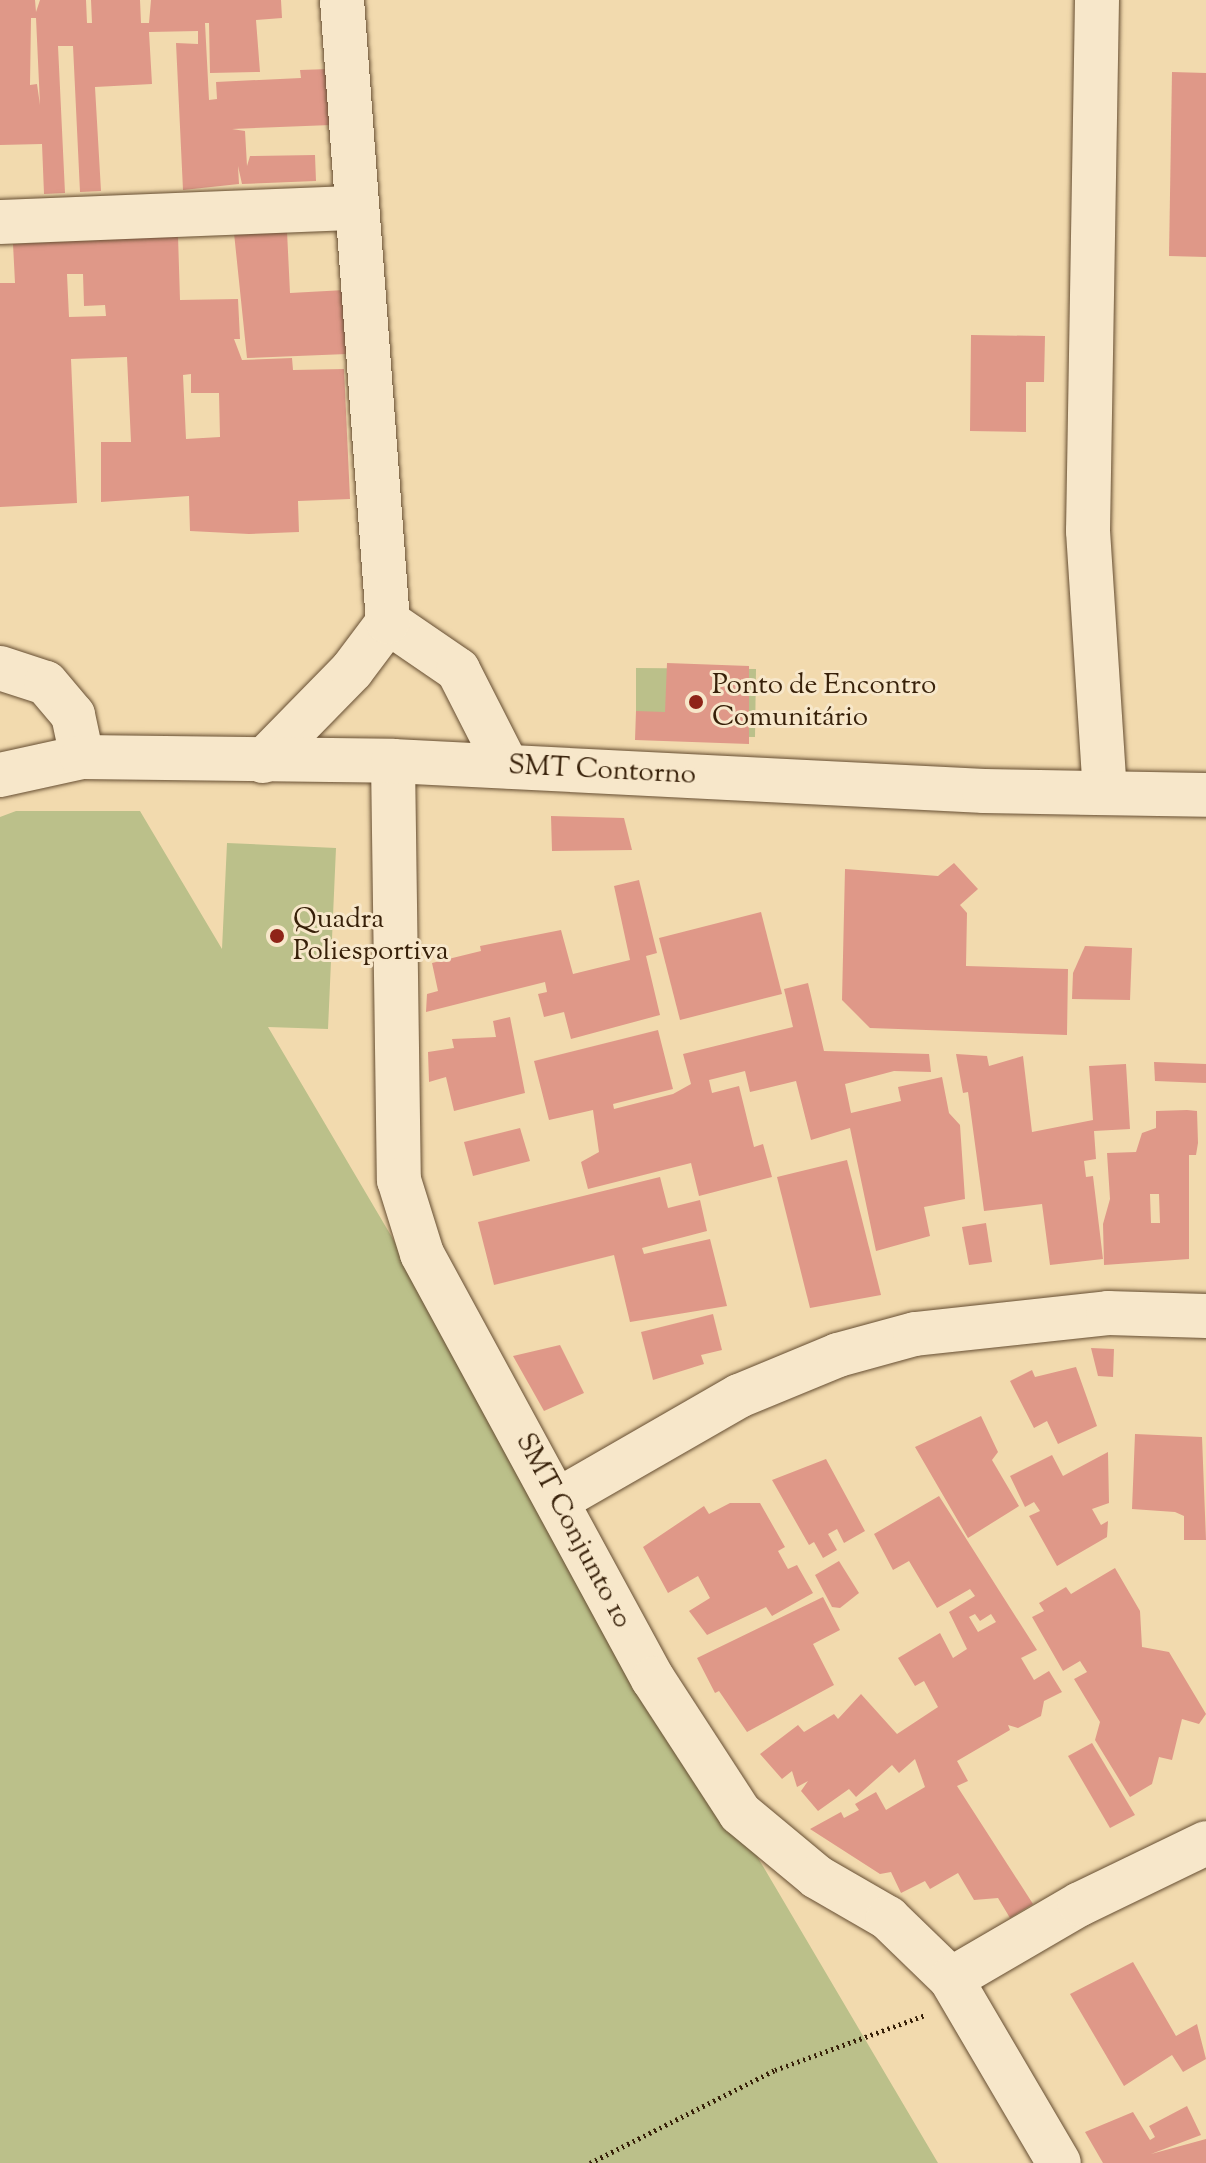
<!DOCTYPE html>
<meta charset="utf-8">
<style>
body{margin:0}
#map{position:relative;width:1206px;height:2163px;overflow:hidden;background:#f2daae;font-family:"Sorts Mill Goudy",serif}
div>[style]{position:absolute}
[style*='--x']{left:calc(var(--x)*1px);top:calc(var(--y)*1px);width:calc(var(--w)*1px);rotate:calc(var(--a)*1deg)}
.green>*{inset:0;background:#bbc08a}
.building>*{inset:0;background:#df9888}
.path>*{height:5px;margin-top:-2.5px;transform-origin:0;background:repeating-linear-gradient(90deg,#372009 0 2px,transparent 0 6px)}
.roads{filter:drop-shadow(0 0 2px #664e32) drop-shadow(0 0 2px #664e32)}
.minor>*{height:44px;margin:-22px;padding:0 22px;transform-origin:22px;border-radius:22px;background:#f7e7ca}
.dots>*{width:22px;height:22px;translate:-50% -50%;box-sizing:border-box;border:4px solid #f7e7ca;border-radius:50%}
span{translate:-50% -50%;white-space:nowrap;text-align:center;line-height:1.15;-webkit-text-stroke:6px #f7e7ca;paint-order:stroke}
.poi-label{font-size:28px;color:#372009}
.left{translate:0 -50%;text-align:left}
.street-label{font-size:28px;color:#372009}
</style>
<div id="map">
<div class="green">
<i style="clip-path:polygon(636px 668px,756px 669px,755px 737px,636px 736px)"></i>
<i style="clip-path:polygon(16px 811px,140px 811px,222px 949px,227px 843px,336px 848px,328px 1029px,268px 1027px,938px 2163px,0 2163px,0 817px)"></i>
</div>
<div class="building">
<i style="clip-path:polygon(evenodd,0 0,35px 0,36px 12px,40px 0,86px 0,87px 23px,92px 23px,91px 0,140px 0,141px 23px,149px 23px,151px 0,281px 0,282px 18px,256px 20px,260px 72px,210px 73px,209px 23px,205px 23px,209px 100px,217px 99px,216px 82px,301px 78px,300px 70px,329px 69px,331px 125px,232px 129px,245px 131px,247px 166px,250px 156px,315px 155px,316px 181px,242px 184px,238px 166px,239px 184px,183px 190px,176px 43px,198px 44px,198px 31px,149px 32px,152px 84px,95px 87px,101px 191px,80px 192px,73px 46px,58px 46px,65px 193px,44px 194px,42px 144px,0 145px,0 0,31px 18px,36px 18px,40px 105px,37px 84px,30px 85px,31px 18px)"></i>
<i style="clip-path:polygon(1172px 72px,1206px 73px,1206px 257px,1169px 256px)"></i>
<i style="clip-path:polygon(287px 231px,290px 293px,345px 290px,347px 354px,247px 358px,234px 233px)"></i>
<i style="clip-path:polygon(evenodd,178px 236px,180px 300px,238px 299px,240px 339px,234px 339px,242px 360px,292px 358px,293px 370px,344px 369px,350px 499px,298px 501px,299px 532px,249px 534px,190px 531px,189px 496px,101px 502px,101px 442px,131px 442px,127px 357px,71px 359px,77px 503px,0 507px,0 283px,15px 283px,13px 244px,178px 236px,67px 274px,83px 274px,84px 306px,105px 305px,106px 316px,69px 317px,67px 274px,178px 236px,191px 374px,191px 393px,219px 393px,220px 437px,186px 439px,183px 375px,191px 374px)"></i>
<i style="clip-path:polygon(971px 335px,1045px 336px,1044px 382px,1026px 382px,1026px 432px,970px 431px)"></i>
<i style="clip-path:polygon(667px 663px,749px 666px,749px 744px,635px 740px,636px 711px,665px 712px)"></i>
<i style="clip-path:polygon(551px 816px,624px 818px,632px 850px,552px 851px)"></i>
<i style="clip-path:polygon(954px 863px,978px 889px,960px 905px,967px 913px,966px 966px,1068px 969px,1067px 1035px,870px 1028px,842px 1000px,845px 869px,938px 876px)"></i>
<i style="clip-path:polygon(639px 880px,657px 953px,646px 956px,660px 1015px,571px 1039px,564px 1012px,544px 1017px,538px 994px,547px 992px,545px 982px,426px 1012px,427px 994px,438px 991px,432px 963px,481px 951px,480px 946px,561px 930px,573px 974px,630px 960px,614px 886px)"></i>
<i style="clip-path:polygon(761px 912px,782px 994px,680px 1020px,659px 938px)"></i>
<i style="clip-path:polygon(1085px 946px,1132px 948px,1130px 1000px,1072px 999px,1073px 973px)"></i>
<i style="clip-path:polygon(808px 983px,824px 1051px,929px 1054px,931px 1072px,894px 1071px,845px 1084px,851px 1113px,901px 1101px,898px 1087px,942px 1077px,949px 1113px,960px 1125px,965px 1199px,924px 1207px,930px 1236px,876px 1251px,850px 1128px,811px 1140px,796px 1081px,750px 1092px,745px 1071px,709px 1080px,712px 1093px,739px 1086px,754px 1147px,763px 1144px,772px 1177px,699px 1196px,691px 1163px,588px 1189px,581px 1162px,599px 1152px,593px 1110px,549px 1120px,534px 1061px,658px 1030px,673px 1089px,613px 1104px,614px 1109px,673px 1094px,691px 1084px,683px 1054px,793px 1027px,784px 989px)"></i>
<i style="clip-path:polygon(510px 1017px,525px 1093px,454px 1111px,446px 1077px,429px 1082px,428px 1052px,454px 1048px,452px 1039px,496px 1037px,493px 1021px)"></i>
<i style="clip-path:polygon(956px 1054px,987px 1056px,989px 1066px,1023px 1056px,1032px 1132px,1093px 1120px,1089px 1066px,1126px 1064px,1130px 1129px,1094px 1131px,1096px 1159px,1084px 1161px,1086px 1177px,1093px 1176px,1103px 1259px,1050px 1265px,1042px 1204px,984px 1211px,968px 1092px,963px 1093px)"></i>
<i style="clip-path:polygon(1154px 1062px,1206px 1064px,1206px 1083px,1155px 1081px)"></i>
<i style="clip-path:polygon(evenodd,1187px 1110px,1197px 1111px,1198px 1143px,1196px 1155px,1189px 1155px,1189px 1259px,1104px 1265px,1103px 1224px,1110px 1199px,1107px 1153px,1136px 1152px,1142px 1133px,1156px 1128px,1156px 1111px,1187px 1110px,1150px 1194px,1159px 1194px,1160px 1223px,1151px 1223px,1150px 1194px)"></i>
<i style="clip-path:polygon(520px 1128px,530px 1161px,473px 1176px,464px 1142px)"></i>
<i style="clip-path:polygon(847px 1160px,881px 1295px,810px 1308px,777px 1177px)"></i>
<i style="clip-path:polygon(660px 1177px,668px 1208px,700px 1200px,707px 1231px,642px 1248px,644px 1254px,710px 1239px,727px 1306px,630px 1322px,614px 1255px,494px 1285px,478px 1222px)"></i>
<i style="clip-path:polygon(986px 1223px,992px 1262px,969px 1265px,962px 1227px)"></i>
<i style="clip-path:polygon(713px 1314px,722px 1350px,701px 1355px,704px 1364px,653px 1380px,641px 1332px)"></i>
<i style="clip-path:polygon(560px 1345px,584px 1393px,544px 1411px,513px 1356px)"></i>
<i style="clip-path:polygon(1091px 1348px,1114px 1349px,1113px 1377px,1098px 1376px)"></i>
<i style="clip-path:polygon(1076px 1367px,1097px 1426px,1058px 1444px,1047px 1421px,1034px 1428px,1010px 1381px,1032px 1370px,1035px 1377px)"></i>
<i style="clip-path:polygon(981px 1416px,998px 1452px,992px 1460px,1019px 1506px,968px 1538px,915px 1447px)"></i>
<i style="clip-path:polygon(1135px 1434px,1202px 1437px,1206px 1540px,1184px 1540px,1184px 1516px,1175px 1512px,1132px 1509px)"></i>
<i style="clip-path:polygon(1108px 1452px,1109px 1503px,1092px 1509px,1101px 1525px,1108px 1521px,1107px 1537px,1057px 1566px,1029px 1516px,1040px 1511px,1034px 1502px,1025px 1507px,1010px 1476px,1052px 1455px,1063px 1476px)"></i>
<i style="clip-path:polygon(826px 1459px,865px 1531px,844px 1543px,837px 1529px,828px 1534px,837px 1550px,823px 1558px,814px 1542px,809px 1545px,772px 1480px)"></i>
<i style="clip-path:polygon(evenodd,939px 1496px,1037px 1650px,1021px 1658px,1034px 1680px,1049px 1671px,1062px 1692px,1044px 1701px,1041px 1716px,1018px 1728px,1008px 1725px,1010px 1730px,957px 1761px,968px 1781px,957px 1786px,1033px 1904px,1010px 1918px,998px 1898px,974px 1900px,958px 1873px,930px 1889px,925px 1881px,901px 1893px,891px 1872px,880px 1874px,810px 1829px,841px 1812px,844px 1818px,859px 1810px,855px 1804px,876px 1792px,886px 1810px,925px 1787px,915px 1759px,899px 1773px,892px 1765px,856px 1797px,849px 1789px,818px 1811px,801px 1791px,808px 1781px,797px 1787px,792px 1771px,782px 1779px,760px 1754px,798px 1725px,804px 1732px,834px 1714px,838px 1719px,861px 1694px,897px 1734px,938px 1707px,924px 1681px,915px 1686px,898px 1658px,940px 1633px,953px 1658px,967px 1649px,949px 1612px,975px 1596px,970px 1589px,937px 1608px,909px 1561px,893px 1570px,874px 1534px,939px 1496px,975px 1614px,980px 1621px,991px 1614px,996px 1622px,978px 1632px,969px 1617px,975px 1614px)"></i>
<i style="clip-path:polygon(730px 1503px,760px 1503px,785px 1547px,778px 1551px,788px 1569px,797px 1565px,813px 1593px,772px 1616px,766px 1607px,707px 1635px,689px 1611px,710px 1598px,698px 1576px,668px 1593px,643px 1547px,704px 1506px,709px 1514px)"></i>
<i style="clip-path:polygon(839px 1561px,859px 1593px,840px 1608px,832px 1607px,815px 1575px)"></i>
<i style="clip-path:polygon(1115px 1568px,1140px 1611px,1142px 1647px,1169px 1652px,1206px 1714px,1199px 1724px,1182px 1719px,1172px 1760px,1159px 1757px,1152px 1784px,1130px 1797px,1095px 1740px,1100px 1722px,1074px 1679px,1087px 1672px,1080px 1661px,1063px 1671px,1032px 1617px,1044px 1611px,1039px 1603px,1066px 1587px,1071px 1594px)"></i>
<i style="clip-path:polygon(823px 1597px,840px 1630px,813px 1644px,834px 1685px,747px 1732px,719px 1691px,715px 1693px,697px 1658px)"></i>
<i style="clip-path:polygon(1092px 1743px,1135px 1815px,1110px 1828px,1068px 1756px)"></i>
<i style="clip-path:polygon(1133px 1962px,1176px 2036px,1197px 2024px,1206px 2059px,1183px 2072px,1172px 2055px,1124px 2086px,1070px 1994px)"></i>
<i style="clip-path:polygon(1187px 2106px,1201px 2135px,1151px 2154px,1206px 2139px,1206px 2163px,1103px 2163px,1085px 2132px,1133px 2112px,1150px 2140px,1155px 2137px,1149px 2126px)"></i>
</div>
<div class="path">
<i style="--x:590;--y:2163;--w:207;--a:-26.7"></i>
<i style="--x:775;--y:2070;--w:160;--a:-20.1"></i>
</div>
<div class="roads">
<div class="minor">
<i style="--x:1097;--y:0;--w:531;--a:90.97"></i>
<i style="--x:1088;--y:531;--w:262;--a:86.3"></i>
<i style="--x:0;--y:222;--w:354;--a:-2.3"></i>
<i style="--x:388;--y:622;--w:85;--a:34.4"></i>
<i style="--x:458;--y:670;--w:108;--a:63"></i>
<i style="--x:0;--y:668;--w:48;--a:18.1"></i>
<i style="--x:46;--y:683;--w:42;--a:49.8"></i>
<i style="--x:73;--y:715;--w:43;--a:77.9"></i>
<i style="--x:263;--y:761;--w:127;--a:-45.6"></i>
<i style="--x:352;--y:670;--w:60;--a:-53.1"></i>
<i style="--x:388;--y:622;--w:624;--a:-94.23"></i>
<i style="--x:393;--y:761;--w:419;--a:89.2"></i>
<i style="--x:399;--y:1180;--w:77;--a:72.7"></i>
<i style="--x:422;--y:1254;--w:484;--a:61.5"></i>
<i style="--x:653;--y:1679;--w:160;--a:57"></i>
<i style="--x:740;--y:1813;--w:100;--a:39.7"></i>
<i style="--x:817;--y:1877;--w:82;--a:30"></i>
<i style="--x:888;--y:1918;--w:88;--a:44.1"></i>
<i style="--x:951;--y:1979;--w:213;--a:59.6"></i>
<i style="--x:0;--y:775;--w:84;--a:-12.4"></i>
<i style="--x:82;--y:757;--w:311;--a:0.7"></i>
<i style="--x:393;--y:761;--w:592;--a:2.91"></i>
<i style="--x:984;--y:791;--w:222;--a:1"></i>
<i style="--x:558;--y:1500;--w:209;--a:-29.9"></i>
<i style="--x:739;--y:1396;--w:107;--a:-22.5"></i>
<i style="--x:838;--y:1355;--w:80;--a:-15.3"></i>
<i style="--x:915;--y:1334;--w:194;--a:-6.2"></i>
<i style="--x:1108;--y:1313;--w:98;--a:1.8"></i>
<i style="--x:951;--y:1979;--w:149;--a:-30.2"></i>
<i style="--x:1080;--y:1904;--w:140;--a:-25.8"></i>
</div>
</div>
<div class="dots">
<i style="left:696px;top:702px;background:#8f2418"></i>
<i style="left:277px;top:936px;background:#8f2418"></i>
</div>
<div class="poi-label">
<span class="left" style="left:712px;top:702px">Ponto de Encontro<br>Comunitário</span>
<span class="left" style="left:293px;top:936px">Quadra<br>Poliesportiva</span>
</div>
<div class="street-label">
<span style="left:602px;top:771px;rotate:3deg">SMT Contorno</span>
<span style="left:573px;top:1531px;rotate:62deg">SMT Conjunto 10</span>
</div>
</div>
